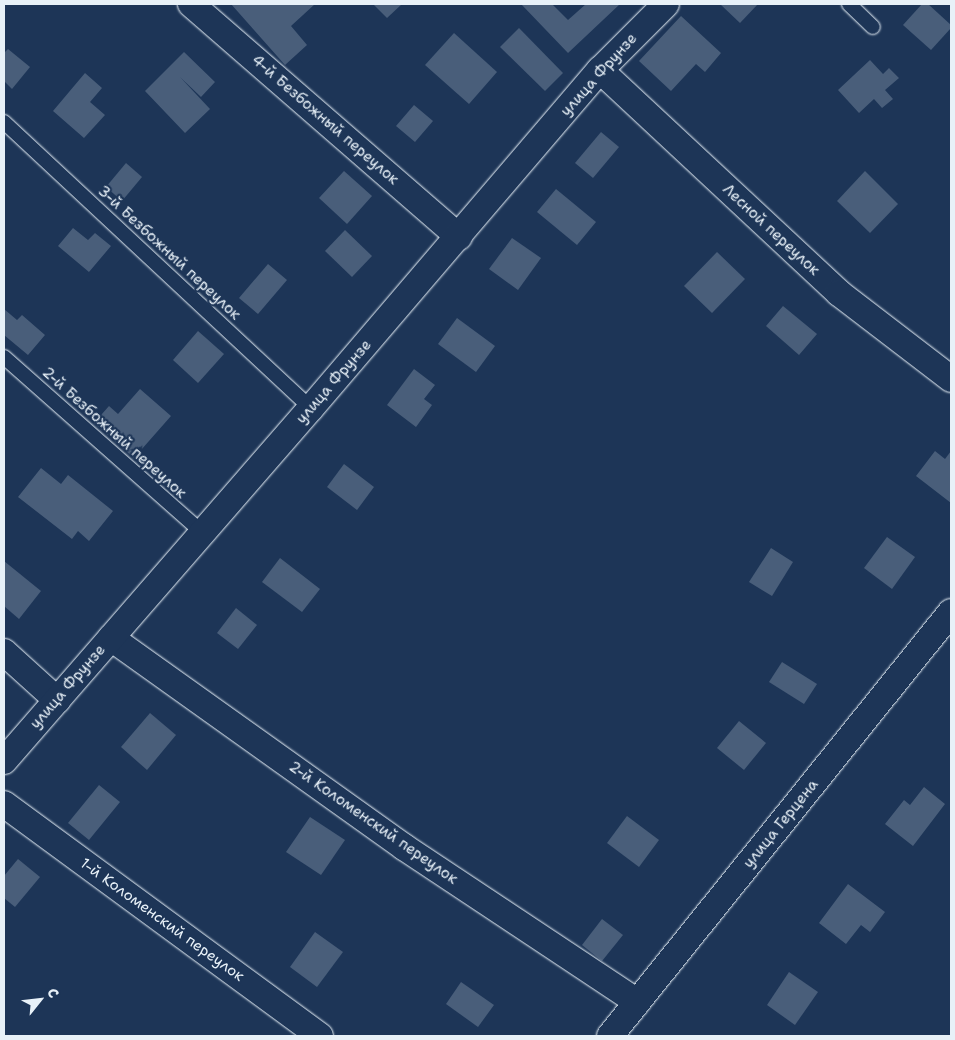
<!DOCTYPE html>
<meta charset="utf-8">
<style>
body{margin:0}
#map{position:relative;width:955px;height:1040px;overflow:hidden;background:#1d3557;font-family:"Shantell Sans",sans-serif}
div>[style]{position:absolute}
[style*='--x']{left:calc(var(--x)*1px);top:calc(var(--y)*1px);width:calc(var(--w)*1px);rotate:calc(var(--a)*1deg)}
.building>*{inset:0;background:#495e7a}
.roads{filter:drop-shadow(0 0 1px #e8f1f8) drop-shadow(0 0 1px #e8f1f8)}
.service>*{height:14px;margin:-7px;padding:0 7px;transform-origin:7px;border-radius:7px;background:#1d3557}
.minor>*{height:26px;margin:-13px;padding:0 13px;transform-origin:13px;border-radius:13px;background:#1d3557}
span{translate:-50% -50%;white-space:nowrap;text-align:center;line-height:1.15;-webkit-text-stroke:4.5px #1d3557;paint-order:stroke}
.street-label{font-size:15px;color:#e8f1f8}
.frame{position:absolute;inset:0;border:5px solid #e8f1f8;pointer-events:none}
.north{position:absolute;left:15px;top:975px;width:50px;height:50px;-webkit-text-stroke:4px #1d3557;paint-order:stroke;rotate:61deg;font-size:14px;font-weight:700;line-height:20px;text-align:center;color:#e8f1f8}
.north::after{content:'';display:block;margin:auto;width:18px;height:22px;background:#e8f1f8;clip-path:polygon(50% 0,100% 100%,50% 72%,0 100%)}
</style>
<div id="map">
<div class="building">
<i style="clip-path:polygon(231px 4px,315px 4px,291px 26px,307px 45px,285px 65px)"></i>
<i style="clip-path:polygon(373px 4px,402px 4px,387px 18px)"></i>
<i style="clip-path:polygon(521px 4px,552px 4px,568px 20px,586px 4px,620px 4px,568px 53px)"></i>
<i style="clip-path:polygon(720px 4px,758px 4px,740px 23px)"></i>
<i style="clip-path:polygon(922px 4px,928px 4px,951px 25px,951px 28px,931px 50px,903px 25px)"></i>
<i style="clip-path:polygon(681px 16px,721px 53px,705px 72px,696px 64px,671px 91px,639px 61px)"></i>
<i style="clip-path:polygon(519px 28px,563px 73px,545px 91px,500px 47px)"></i>
<i style="clip-path:polygon(454px 33px,497px 72px,469px 104px,425px 65px)"></i>
<i style="clip-path:polygon(8px 49px,30px 67px,12px 89px,4px 81px,4px 53px)"></i>
<i style="clip-path:polygon(184px 52px,215px 82px,201px 97px,180px 77px,210px 109px,185px 133px,145px 91px)"></i>
<i style="clip-path:polygon(870px 60px,883px 74px,889px 68px,899px 78px,885px 90px,893px 99px,882px 108px,874px 99px,859px 113px,838px 90px)"></i>
<i style="clip-path:polygon(85px 73px,102px 88px,90px 102px,105px 115px,84px 138px,53px 111px)"></i>
<i style="clip-path:polygon(414px 105px,433px 121px,415px 142px,396px 126px)"></i>
<i style="clip-path:polygon(601px 132px,619px 147px,593px 178px,575px 163px)"></i>
<i style="clip-path:polygon(126px 163px,142px 177px,122px 201px,106px 187px)"></i>
<i style="clip-path:polygon(344px 171px,372px 196px,347px 224px,319px 198px)"></i>
<i style="clip-path:polygon(865px 171px,898px 204px,870px 233px,837px 201px)"></i>
<i style="clip-path:polygon(556px 189px,596px 222px,577px 245px,537px 212px)"></i>
<i style="clip-path:polygon(73px 228px,88px 240px,95px 233px,111px 246px,89px 272px,58px 246px)"></i>
<i style="clip-path:polygon(345px 230px,372px 256px,352px 277px,325px 251px)"></i>
<i style="clip-path:polygon(512px 238px,541px 258px,518px 290px,489px 269px)"></i>
<i style="clip-path:polygon(717px 252px,745px 279px,712px 313px,684px 286px)"></i>
<i style="clip-path:polygon(268px 264px,287px 280px,258px 314px,239px 298px)"></i>
<i style="clip-path:polygon(783px 306px,817px 334px,799px 355px,766px 326px)"></i>
<i style="clip-path:polygon(4px 309px,17px 320px,22px 315px,45px 335px,28px 355px,4px 335px)"></i>
<i style="clip-path:polygon(457px 318px,495px 346px,476px 372px,438px 344px)"></i>
<i style="clip-path:polygon(198px 331px,224px 354px,198px 383px,173px 360px)"></i>
<i style="clip-path:polygon(414px 369px,435px 385px,424px 399px,432px 405px,416px 427px,387px 405px)"></i>
<i style="clip-path:polygon(140px 389px,171px 416px,134px 458px,94px 423px,109px 406px,118px 414px)"></i>
<i style="clip-path:polygon(935px 451px,945px 459px,951px 451px,951px 503px,916px 476px)"></i>
<i style="clip-path:polygon(344px 464px,374px 487px,357px 510px,327px 487px)"></i>
<i style="clip-path:polygon(41px 468px,61px 484px,68px 475px,113px 511px,89px 541px,78px 531px,72px 539px,18px 497px)"></i>
<i style="clip-path:polygon(887px 537px,915px 557px,892px 589px,864px 568px)"></i>
<i style="clip-path:polygon(771px 548px,793px 562px,772px 596px,749px 582px)"></i>
<i style="clip-path:polygon(280px 558px,320px 589px,302px 612px,262px 582px)"></i>
<i style="clip-path:polygon(4px 561px,41px 591px,19px 619px,4px 606px)"></i>
<i style="clip-path:polygon(236px 608px,257px 625px,238px 649px,217px 633px)"></i>
<i style="clip-path:polygon(782px 662px,817px 684px,804px 704px,769px 682px)"></i>
<i style="clip-path:polygon(150px 713px,176px 735px,147px 770px,121px 747px)"></i>
<i style="clip-path:polygon(739px 721px,766px 743px,744px 770px,717px 748px)"></i>
<i style="clip-path:polygon(99px 785px,120px 802px,89px 840px,68px 823px)"></i>
<i style="clip-path:polygon(924px 787px,945px 804px,913px 846px,885px 824px,904px 800px,910px 805px)"></i>
<i style="clip-path:polygon(627px 816px,659px 840px,639px 867px,607px 843px)"></i>
<i style="clip-path:polygon(310px 817px,345px 840px,321px 875px,286px 852px)"></i>
<i style="clip-path:polygon(18px 859px,40px 877px,15px 907px,4px 898px,4px 876px)"></i>
<i style="clip-path:polygon(848px 884px,885px 912px,870px 932px,861px 925px,846px 944px,819px 923px)"></i>
<i style="clip-path:polygon(602px 919px,623px 935px,602px 961px,582px 945px)"></i>
<i style="clip-path:polygon(315px 932px,343px 952px,317px 987px,290px 967px)"></i>
<i style="clip-path:polygon(789px 972px,818px 992px,795px 1025px,767px 1005px)"></i>
<i style="clip-path:polygon(461px 982px,494px 1005px,478px 1027px,446px 1004px)"></i>
</div>
<div class="roads">
<div class="service">
<i style="--x:849;--y:4;--w:33;--a:44"></i>
<i style="--x:4;--y:122;--w:420;--a:43"></i>
<i style="--x:4;--y:357;--w:266;--a:41.5"></i>
</div>
<div class="minor">
<i style="--x:191;--y:4;--w:355;--a:41"></i>
<i style="--x:600;--y:70;--w:327;--a:43"></i>
<i style="--x:839;--y:293;--w:141;--a:37.5"></i>
<i style="--x:111;--y:638;--w:360;--a:35.5"></i>
<i style="--x:404;--y:847;--w:280;--a:33.6"></i>
<i style="--x:4;--y:652;--w:72;--a:42.2"></i>
<i style="--x:4;--y:761;--w:468;--a:-49"></i>
<i style="--x:311;--y:408;--w:445;--a:-49.5"></i>
<i style="--x:600;--y:70;--w:93;--a:-45"></i>
<i style="--x:4;--y:804;--w:392;--a:36.3"></i>
<i style="--x:610;--y:1036;--w:544;--a:-51.19"></i>
</div>
</div>
<div class="street-label">
<span style="left:599px;top:75px;rotate:-48deg">улица Фрунзе</span>
<span style="left:325px;top:120px;rotate:41deg">4-й Безбожный переулок</span>
<span style="left:771px;top:230px;rotate:43deg">Лесной переулок</span>
<span style="left:169px;top:253px;rotate:43deg">3-й Безбожный переулок</span>
<span style="left:334px;top:382px;rotate:-49deg">улица Фрунзе</span>
<span style="left:114px;top:433px;rotate:42deg">2-й Безбожный переулок</span>
<span style="left:68px;top:687px;rotate:-49deg">улица Фрунзе</span>
<span style="left:373px;top:823px;rotate:35deg">2-й Коломенский переулок</span>
<span style="left:781px;top:824px;rotate:-51deg">улица Герцена</span>
<span style="left:162px;top:920px;rotate:36deg">1-й Коломенский переулок</span>
</div>
<div class="frame"></div>
<div class="north">С</div>
</div>
